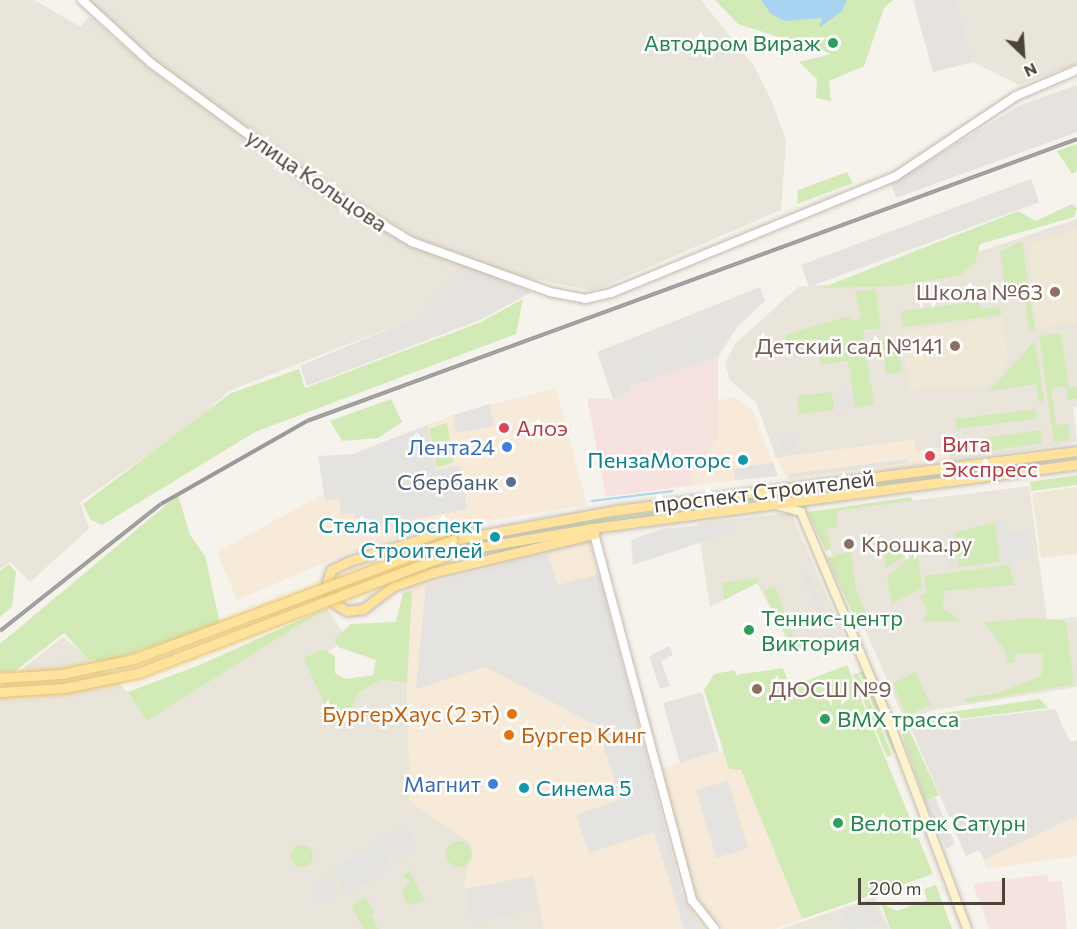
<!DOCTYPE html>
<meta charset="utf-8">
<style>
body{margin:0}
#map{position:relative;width:1077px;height:929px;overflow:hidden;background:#f6f3ec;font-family:Commissioner,sans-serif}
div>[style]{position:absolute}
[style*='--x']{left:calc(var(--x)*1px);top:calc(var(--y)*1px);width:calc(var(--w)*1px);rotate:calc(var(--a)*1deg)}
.residential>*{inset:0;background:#eae5da}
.commercial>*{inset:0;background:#f7ead8}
.industrial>*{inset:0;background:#e6e2dd}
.education>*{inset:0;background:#efe8d6}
.medical>*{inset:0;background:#f6e3e0}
.green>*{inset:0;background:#d2eab5}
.round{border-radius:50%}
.parking>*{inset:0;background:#e5e3e0}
.water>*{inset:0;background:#a9d4f2}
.stream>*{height:1.5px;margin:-0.75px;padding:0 0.75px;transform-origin:0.75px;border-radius:0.75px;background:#a9d4f2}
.roads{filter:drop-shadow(0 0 2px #c2bbae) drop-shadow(0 0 2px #c2bbae)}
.tertiary>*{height:8px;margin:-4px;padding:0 4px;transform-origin:4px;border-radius:4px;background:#fff}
.secondary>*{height:8px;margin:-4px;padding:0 4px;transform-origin:4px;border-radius:4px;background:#fff3cd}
.primary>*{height:9px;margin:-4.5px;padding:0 4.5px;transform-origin:4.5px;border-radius:4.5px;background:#ffe39c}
.rail>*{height:4px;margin-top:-2px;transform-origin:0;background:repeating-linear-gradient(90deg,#fff 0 4.5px,#9a9a9a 0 9px);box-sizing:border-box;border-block:2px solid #9a9a9a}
.bridges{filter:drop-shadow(0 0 2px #e6c16a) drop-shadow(0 0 2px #e6c16a)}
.primary-bridge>*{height:9px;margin:-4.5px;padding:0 4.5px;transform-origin:4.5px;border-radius:4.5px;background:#ffe39c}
.dots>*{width:16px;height:16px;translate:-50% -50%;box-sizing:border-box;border:3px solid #fff;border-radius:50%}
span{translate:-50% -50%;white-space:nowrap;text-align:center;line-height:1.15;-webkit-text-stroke:5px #fff;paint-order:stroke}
.leisure-label{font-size:22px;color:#27864d}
.right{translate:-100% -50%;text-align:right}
.left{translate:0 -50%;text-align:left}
.street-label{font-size:22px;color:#4b4439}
.education-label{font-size:22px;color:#785e54}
.health-label{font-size:22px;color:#be3a42}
.shop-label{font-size:22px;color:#366cbe}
.culture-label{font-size:22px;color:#0d838f}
.service-label{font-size:22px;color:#4e5e75}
.food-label{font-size:22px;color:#c56008}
.north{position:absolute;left:993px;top:24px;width:60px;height:60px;-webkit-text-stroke:4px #fff;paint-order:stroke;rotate:155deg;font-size:16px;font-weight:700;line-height:24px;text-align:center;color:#4b4439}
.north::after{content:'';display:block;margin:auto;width:21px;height:27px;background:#4b4439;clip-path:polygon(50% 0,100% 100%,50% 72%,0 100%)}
.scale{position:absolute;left:858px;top:878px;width:147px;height:27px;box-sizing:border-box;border:3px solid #4b4439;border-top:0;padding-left:8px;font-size:18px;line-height:21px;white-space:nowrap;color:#4b4439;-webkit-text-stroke:4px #fff;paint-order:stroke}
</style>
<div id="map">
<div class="residential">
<i style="clip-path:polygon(0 0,34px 0,81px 27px,89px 16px,155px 73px,331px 199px,411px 246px,462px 264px,417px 317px,229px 391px,194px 423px,80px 502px,89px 529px,30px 582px,10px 562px,0 569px)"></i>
<i style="clip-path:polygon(88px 0,701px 0,754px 66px,772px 102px,786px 140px,781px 210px,593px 291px,520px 276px,420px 239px,337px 191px,159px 65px)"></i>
<i style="clip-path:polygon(956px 0,1077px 0,1077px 64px,1019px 85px,973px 62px)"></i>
<i style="clip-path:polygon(1077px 219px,1077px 406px,1073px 407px,1077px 442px,949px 462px,947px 447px,915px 451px,913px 440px,776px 458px,756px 402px,730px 381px,725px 363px,736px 343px,798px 287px,840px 284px,975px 253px)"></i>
<i style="clip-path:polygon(1029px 486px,1047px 620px,1077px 617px,1077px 687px,933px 710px,905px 721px,814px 513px)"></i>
<i style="clip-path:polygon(791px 513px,844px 636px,793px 651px,757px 583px,710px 607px,697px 523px)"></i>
<i style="clip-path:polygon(327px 608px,346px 638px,315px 663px,343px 719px,359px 692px,382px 680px,407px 683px,410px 802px,472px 843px,464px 889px,540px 908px,544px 929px,0 929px,0 686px,63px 637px,128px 692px,147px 721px)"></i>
<i style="clip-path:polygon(875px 897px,889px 929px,781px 929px)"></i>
</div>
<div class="commercial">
<i style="clip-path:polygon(556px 388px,587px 505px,424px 531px,340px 556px,237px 600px,217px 552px,323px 494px,325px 501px,353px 454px,453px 415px)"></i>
<i style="clip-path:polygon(734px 397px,753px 411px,778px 476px,694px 485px,692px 472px,718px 438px,717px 401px)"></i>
<i style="clip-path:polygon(914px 440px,916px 451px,948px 447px,949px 462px,788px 480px,776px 458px)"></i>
<i style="clip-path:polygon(589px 539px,683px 897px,706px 929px,544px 929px,539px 908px,471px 924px,464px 889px,472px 843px,410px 802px,405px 588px)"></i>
<i style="clip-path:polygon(732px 748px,802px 919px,773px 929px,724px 929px,694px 896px,660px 769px)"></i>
<i style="clip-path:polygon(1077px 816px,1077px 856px,986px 869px,984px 860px)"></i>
</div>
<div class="industrial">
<i style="clip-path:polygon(913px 0,956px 0,973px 62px,933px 72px)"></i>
<i style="clip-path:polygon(1077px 85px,1077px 132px,896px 198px,891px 183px,1021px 105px)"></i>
<i style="clip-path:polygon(1031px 179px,1039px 202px,809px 287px,801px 265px)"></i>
<i style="clip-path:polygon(462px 264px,532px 292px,480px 320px,307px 386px,300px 366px,417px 317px)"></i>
<i style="clip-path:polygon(760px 287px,765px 301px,737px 327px,718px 357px,630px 387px,631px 392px,613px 399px,597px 352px)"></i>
<i style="clip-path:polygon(702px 692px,719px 751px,680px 763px,663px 703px)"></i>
<i style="clip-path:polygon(1055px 709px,1070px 742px,1077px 740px,1077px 816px,984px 860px,979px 850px,966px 856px,910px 726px)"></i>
<i style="clip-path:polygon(533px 876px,540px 908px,471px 924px,464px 889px)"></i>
</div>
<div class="education">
<i style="clip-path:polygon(1077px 229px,1077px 323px,1036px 328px,1028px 245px)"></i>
<i style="clip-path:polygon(1003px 318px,1008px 362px,986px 387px,909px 390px,902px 331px)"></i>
<i style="clip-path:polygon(1077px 487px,1077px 554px,1041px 558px,1032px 493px)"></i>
</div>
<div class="medical">
<i style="clip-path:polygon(718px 357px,718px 438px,692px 472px,694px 485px,606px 497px,587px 398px,613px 399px,631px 392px,630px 387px)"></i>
<i style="clip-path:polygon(1048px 874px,1049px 882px,1062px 881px,1067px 929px,989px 929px,973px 884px)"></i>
</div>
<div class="green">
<i style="clip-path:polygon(715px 0,893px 0,884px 8px,864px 66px,829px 81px,831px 101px,816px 98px,817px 79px,799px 62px,832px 54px,738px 24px)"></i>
<i style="clip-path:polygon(1077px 144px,1077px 171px,1072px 174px,1057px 151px)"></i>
<i style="clip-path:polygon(847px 172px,853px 183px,797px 204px,798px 190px)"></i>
<i style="clip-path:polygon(1072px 204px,1077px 208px,1074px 217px,980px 244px,975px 263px,961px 275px,898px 286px,821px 288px,1018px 211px,1036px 221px)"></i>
<i style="clip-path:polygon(1022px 241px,1035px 330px,1029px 330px,1023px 286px,1005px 288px,1000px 252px)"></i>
<i style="clip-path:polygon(876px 289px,881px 329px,863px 329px,874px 405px,855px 408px,848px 361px,821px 365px,819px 352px,789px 357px,785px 335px,849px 316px,856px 321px,861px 316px,855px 292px)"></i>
<i style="clip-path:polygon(523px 299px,516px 334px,255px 432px,102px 525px,90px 519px,83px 504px,231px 393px,299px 369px,305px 388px,481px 322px)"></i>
<i style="clip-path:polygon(979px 301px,980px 309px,1000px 307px,1001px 315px,903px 327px,901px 311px)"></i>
<i style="clip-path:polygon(1061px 333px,1069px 388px,1077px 387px,1077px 399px,1068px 400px,1066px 386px,1051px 388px,1056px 425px,1068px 424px,1070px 440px,1054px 442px,1039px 336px)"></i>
<i style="clip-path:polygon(881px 338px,899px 353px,902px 371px,886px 374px)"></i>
<i style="clip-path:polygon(1035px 341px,1044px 401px,1039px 402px,1036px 384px,989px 391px)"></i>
<i style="clip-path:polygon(832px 392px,834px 410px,799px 414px,797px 396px)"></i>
<i style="clip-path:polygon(391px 399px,402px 422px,378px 438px,342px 441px,330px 421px)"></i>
<i style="clip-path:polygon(1036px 409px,1037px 419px,956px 429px,955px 419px)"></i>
<i style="clip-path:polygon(447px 423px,454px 462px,437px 468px,429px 429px)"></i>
<i style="clip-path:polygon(1041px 430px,1042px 443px,951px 456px,949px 443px)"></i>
<i style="clip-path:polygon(1049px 459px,1049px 463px,872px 487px,871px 482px)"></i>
<i style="clip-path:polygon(1077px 475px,1077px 485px,1031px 491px,1030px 482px)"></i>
<i style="clip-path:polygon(787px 493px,787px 497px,521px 534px,520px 530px)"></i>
<i style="clip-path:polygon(178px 495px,190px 535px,205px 556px,220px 624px,104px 663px,88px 659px,64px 633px,14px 672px,0 672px,0 644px)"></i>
<i style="clip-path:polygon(911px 497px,912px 501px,836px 511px,838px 527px,827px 529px,831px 549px,826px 551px,808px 512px)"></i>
<i style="clip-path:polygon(995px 522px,1000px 562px,959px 567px,955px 533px)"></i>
<i style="clip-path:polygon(914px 542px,915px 548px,886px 569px,884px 547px)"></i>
<i style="clip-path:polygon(851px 551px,856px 590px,867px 615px,856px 620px,827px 558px)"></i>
<i style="clip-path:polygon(917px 551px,922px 588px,891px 604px,887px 577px)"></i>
<i style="clip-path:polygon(9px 564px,16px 572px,12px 607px,0 617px,0 571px)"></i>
<i style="clip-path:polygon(1009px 565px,1015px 585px,945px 591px,943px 608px,961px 621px,922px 622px,928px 611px,920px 597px,927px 592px,924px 576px)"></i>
<i style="clip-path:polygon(759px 578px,757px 583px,724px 600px,722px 583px)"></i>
<i style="clip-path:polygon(775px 586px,795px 642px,803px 646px,794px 650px,763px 591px)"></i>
<i style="clip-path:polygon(412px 591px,407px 683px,382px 680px,359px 692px,340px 728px,331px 720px,304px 658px,323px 649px,335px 656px,335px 673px,346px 679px,373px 675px,376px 660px,338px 647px,335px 638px,351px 624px,396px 622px,403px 593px)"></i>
<i style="clip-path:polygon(327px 608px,147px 721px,128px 692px,197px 666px)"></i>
<i style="clip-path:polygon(1036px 618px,1066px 621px,1074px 684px,966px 703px,965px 698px,998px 693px,1041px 676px,1043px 654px,1017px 653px,1014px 663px,1007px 663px,1005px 651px,984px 622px)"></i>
<i style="clip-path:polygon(847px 665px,933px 874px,802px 919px,741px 770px,729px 769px,704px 690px,714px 674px,735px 670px,736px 675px,783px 668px,790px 687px)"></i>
<i style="clip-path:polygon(863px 671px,897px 750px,894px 754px,859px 672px)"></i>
<i style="clip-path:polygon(915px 672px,931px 705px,906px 716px,893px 683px)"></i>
<i style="clip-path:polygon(858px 673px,892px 755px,887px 757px,853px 675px)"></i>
<i style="clip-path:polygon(1040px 699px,1048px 708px,910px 725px,937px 714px)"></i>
<i style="clip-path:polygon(908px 727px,939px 795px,925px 801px,901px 731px)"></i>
<i class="round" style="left:446px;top:841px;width:26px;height:26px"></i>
<i class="round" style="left:291px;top:845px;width:22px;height:22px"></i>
<i style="clip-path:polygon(410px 871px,425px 902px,408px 905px,402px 893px,410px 881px,403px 875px)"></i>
<i style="clip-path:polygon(936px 885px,952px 929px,890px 929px,881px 903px,897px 911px,927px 900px,924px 889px)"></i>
<i style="clip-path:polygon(365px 897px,374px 913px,363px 919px,372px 916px,378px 929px,363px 929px,352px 906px)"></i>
</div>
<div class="parking">
<i style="clip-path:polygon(702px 332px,708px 348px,611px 383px,605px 367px)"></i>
<i class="round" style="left:834px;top:390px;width:20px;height:20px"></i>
<i style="clip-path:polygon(490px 404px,494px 426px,456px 433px,453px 415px)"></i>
<i style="clip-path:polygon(427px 425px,436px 470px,460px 465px,467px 509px,364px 529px,353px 513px,341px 514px,339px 499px,325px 501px,318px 456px,353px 454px)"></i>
<i class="round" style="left:778px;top:433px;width:20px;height:20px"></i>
<i style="clip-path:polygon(907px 459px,908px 463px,789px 478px,788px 474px)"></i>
<i style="clip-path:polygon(773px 462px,778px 476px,735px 480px,734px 469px)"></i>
<i style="clip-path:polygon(1006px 521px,1007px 534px,1030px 531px,1033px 559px,1000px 562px,995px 522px)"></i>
<i style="clip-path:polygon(731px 523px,732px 532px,633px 565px,631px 540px,662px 529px)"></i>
<i style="clip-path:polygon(954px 533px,958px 568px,948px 569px,944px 534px)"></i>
<i style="clip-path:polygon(547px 553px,558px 585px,599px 574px,683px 897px,702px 929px,684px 929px,654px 832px,589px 853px,576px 815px,620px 800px,598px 726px,485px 667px,416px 689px,426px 585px)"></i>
<i style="clip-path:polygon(806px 569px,830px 623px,824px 626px,800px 572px)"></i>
<i style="clip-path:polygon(669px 646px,673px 655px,661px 661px,670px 686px,660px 689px,649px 656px)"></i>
<i style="clip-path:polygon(728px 781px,748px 848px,716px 858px,696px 790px)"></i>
<i style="clip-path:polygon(935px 797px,955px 844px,946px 849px,925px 801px)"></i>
<i style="clip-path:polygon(405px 824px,417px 845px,398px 863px,381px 837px)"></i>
<i style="clip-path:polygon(377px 842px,392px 867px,346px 896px,331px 870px)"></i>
<i class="round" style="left:312px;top:879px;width:24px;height:24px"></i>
<i style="clip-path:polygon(872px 901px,881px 924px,849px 929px,841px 912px)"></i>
</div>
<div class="water">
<i style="clip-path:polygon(761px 0,847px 0,842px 11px,819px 28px,822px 18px,786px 21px,771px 14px)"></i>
</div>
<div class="stream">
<i style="--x:592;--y:501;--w:81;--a:-7.1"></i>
</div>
<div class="roads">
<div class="tertiary">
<i style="--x:82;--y:0;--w:93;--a:42.4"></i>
<i style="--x:151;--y:63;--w:197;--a:36.3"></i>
<i style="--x:310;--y:180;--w:79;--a:31.5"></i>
<i style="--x:377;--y:221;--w:41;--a:31"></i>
<i style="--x:412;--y:242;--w:147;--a:19.9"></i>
<i style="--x:550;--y:292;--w:36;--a:11"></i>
<i style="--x:585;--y:299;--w:27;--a:-13"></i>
<i style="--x:611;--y:293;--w:308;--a:-22.3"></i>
<i style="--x:896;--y:176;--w:144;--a:-33.7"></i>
<i style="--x:1016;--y:96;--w:66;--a:-23.1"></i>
<i style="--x:594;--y:534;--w:379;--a:75"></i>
<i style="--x:692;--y:900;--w:37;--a:52"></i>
</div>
<div class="secondary">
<i style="--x:779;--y:506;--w:23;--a:15"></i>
<i style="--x:801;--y:512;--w:235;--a:67.2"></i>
<i style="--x:892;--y:729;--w:214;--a:69.4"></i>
</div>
<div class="primary">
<i style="--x:470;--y:532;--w:20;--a:-174"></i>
<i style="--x:450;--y:530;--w:105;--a:162.8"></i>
<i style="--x:350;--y:561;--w:21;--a:155"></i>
<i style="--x:331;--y:570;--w:16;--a:108"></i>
<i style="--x:326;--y:585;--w:20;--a:66"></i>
<i style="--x:334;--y:603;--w:15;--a:32"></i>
<i style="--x:347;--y:611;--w:16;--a:-7"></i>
<i style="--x:363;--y:609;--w:39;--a:-37"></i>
<i style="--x:394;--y:586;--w:39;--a:-19"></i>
<i style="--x:431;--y:573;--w:168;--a:-13.5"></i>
<i style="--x:594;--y:534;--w:6;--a:-99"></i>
<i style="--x:453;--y:540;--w:167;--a:-10.4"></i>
<i style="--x:617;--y:510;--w:464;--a:-7.3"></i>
<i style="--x:458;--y:551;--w:137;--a:-9.7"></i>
<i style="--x:593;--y:528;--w:488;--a:-7.5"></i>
</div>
</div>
<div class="rail">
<i style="--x:0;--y:631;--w:205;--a:-38.3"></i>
<i style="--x:161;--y:504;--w:168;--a:-29.6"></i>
<i style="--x:307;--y:421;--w:820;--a:-20.11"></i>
</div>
<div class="bridges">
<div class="primary-bridge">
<i style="--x:0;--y:678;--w:61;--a:-3.8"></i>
<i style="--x:61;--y:674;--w:75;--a:-11.6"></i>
<i style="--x:134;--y:659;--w:340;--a:-20.5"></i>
<i style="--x:0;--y:692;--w:64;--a:-3.6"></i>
<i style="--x:64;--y:688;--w:76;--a:-11.5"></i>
<i style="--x:138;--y:673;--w:342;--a:-20.9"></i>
</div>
</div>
<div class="dots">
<i style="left:833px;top:43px;background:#2e9e5b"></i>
<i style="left:1055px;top:292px;background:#8d6e63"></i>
<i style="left:955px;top:346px;background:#8d6e63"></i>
<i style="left:504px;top:428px;background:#e0444e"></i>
<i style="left:507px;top:447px;background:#3f7fe0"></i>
<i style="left:930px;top:456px;background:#e0444e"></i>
<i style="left:743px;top:460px;background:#0f9aa8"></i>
<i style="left:511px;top:482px;background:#5c6f8a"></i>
<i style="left:495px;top:537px;background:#0f9aa8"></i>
<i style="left:849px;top:544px;background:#8d6e63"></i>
<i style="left:749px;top:630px;background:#2e9e5b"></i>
<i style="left:757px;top:689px;background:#8d6e63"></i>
<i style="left:512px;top:714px;background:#e8710a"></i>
<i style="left:825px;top:719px;background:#2e9e5b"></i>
<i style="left:509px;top:735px;background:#e8710a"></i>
<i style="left:493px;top:784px;background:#3f7fe0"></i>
<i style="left:524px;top:788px;background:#0f9aa8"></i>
<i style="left:838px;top:823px;background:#2e9e5b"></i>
</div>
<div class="leisure-label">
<span class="right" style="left:821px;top:43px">Автодром Вираж</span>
<span class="left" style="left:761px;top:630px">Теннис-центр<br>Виктория</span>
<span class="left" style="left:837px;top:719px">BMX трасса</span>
<span class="left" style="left:850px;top:823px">Велотрек Сатурн</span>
</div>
<div class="street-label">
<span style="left:317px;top:180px;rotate:34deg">улица Кольцова</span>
<span style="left:764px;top:491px;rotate:-7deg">проспект Строителей</span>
</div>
<div class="education-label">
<span class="right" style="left:1043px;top:292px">Школа №63</span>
<span class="right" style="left:943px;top:346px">Детский сад №141</span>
<span class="left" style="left:861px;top:544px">Крошка.ру</span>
<span class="left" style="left:769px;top:689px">ДЮСШ №9</span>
</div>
<div class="health-label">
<span class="left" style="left:516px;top:428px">Алоэ</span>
<span class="left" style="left:942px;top:456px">Вита<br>Экспресс</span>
</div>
<div class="shop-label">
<span class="right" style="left:495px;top:447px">Лента24</span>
<span class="right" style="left:481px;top:784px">Магнит</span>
</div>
<div class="culture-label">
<span class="right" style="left:731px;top:460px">ПензаМоторс</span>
<span class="right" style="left:483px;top:537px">Стела Проспект<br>Строителей</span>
<span class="left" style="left:536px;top:788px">Синема 5</span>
</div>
<div class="service-label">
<span class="right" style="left:499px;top:482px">Сбербанк</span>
</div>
<div class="food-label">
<span class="right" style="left:500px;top:714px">БургерХаус (2 эт)</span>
<span class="left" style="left:521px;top:735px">Бургер Кинг</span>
</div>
<div class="north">N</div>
<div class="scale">200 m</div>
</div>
